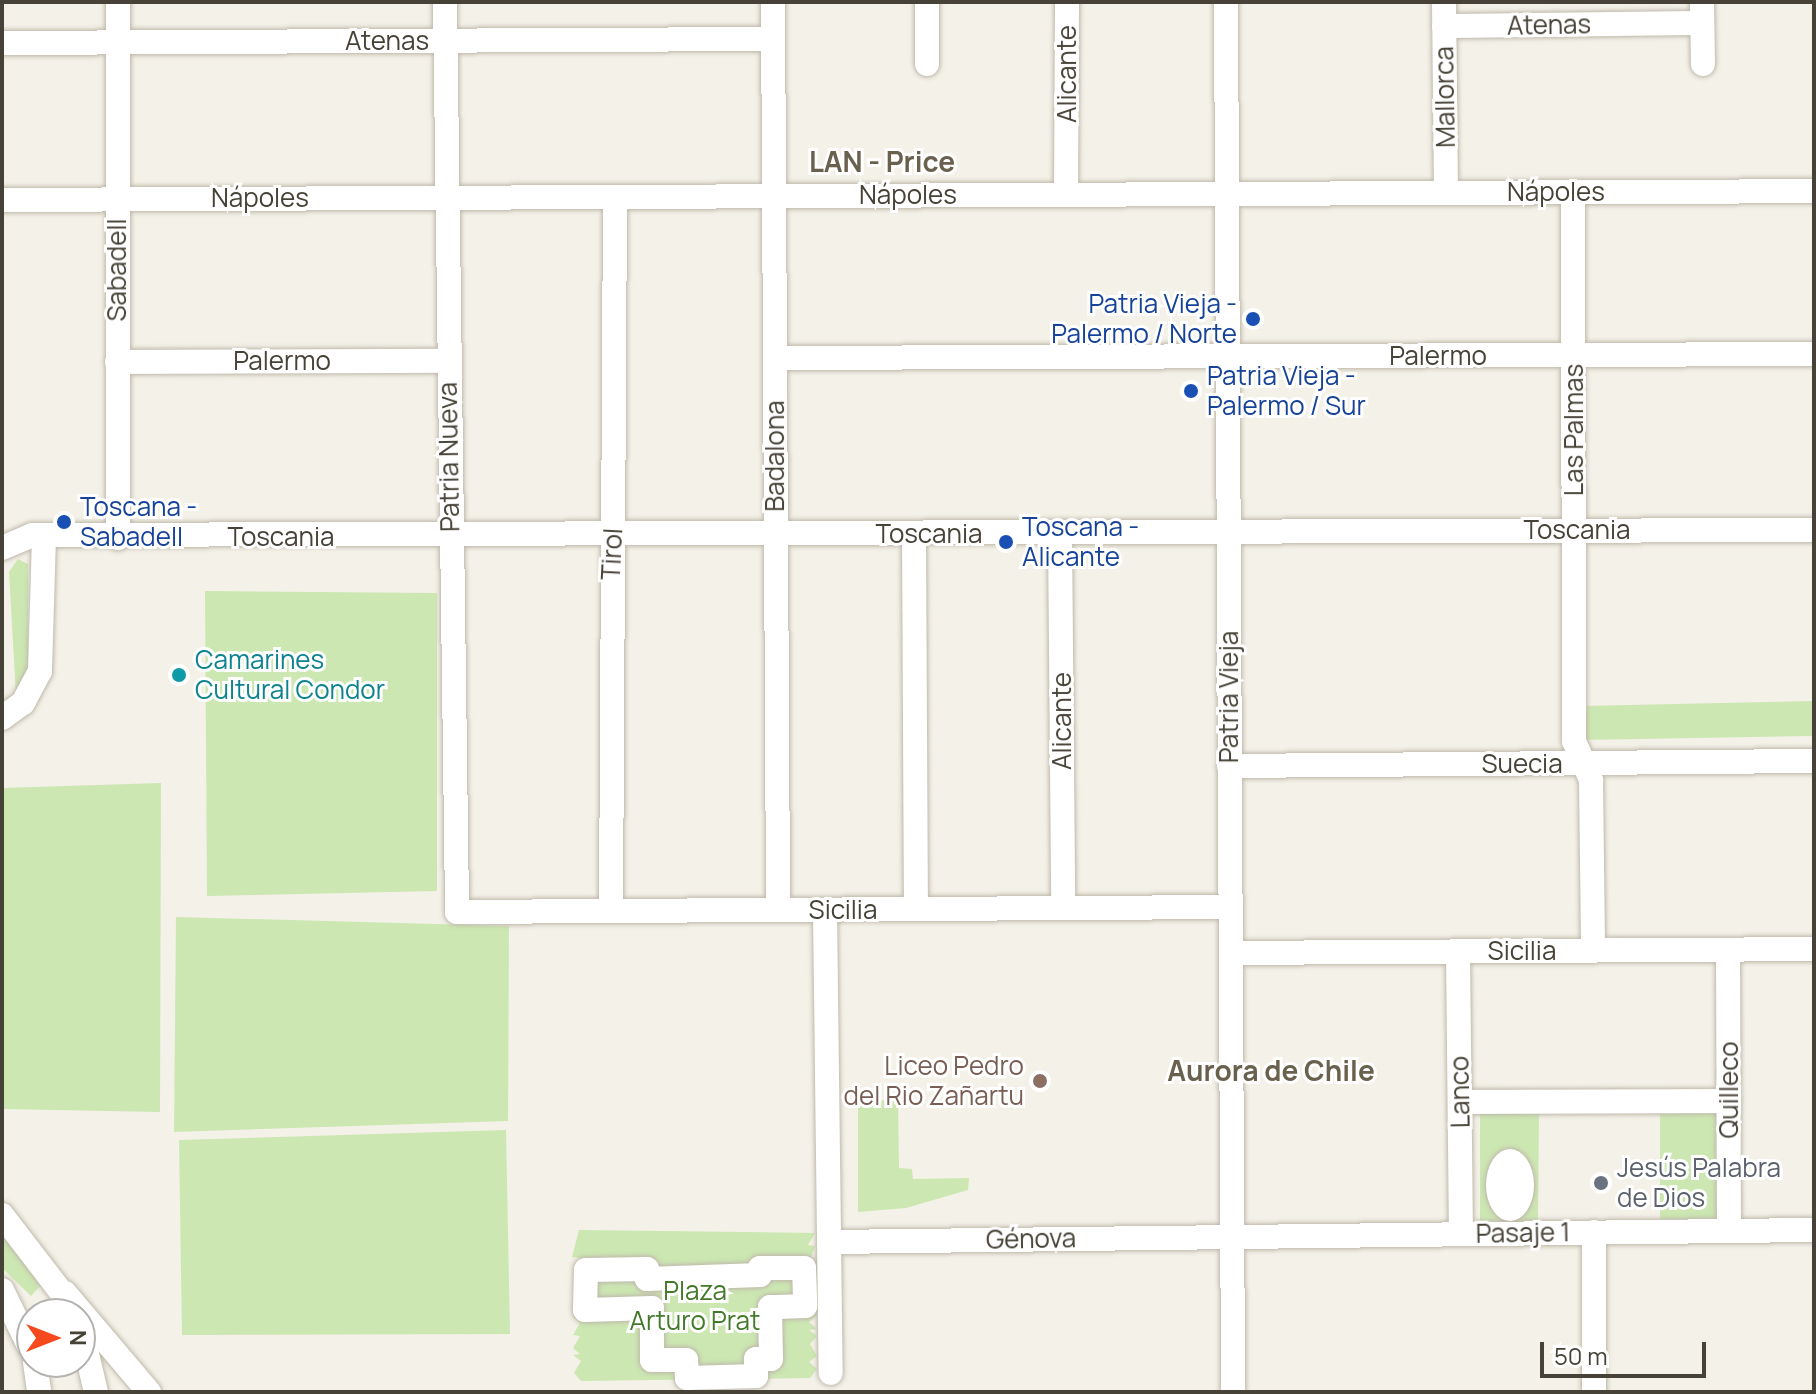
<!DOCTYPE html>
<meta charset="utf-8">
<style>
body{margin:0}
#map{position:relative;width:1816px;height:1394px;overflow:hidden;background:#f4f1e8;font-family:Manrope,sans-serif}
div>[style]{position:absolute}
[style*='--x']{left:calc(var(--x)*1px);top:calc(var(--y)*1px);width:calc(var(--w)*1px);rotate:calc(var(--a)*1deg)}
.green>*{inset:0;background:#cce7b2}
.roads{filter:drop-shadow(0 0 2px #bfb9ab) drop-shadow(0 0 2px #bfb9ab)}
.minor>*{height:24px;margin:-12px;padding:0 12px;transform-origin:12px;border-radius:12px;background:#fff}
.minor>.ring{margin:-12px;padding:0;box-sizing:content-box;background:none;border:24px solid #fff;border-radius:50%}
.dots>*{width:22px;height:22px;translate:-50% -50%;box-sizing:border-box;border:4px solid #fff;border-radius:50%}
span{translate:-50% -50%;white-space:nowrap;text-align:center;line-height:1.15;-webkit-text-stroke:6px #fff;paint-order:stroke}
.street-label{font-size:26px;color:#474237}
.transit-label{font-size:26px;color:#164399}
.right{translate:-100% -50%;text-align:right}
.left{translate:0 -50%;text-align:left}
.culture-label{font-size:26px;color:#0d838f}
.education-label{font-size:26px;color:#785e54}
.worship-label{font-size:26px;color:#5b616d}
.park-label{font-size:26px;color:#44792a}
.neighbourhood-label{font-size:28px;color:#6a604e;font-weight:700}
.frame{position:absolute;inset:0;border:4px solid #474237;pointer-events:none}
.north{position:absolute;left:16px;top:1298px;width:80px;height:80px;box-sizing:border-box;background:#fff;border:2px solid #b5b3af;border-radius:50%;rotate:90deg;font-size:22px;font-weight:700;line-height:32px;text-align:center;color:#474237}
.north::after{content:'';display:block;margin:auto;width:28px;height:36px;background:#f6491d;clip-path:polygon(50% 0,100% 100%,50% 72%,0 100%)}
.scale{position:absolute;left:1540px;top:1342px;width:166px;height:36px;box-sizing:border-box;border:4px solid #474237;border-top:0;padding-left:10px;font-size:24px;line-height:28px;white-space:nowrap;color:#474237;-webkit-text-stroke:6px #fff;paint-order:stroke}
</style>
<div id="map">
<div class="green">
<i style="clip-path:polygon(18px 559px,28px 564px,28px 687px,16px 695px,9px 572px)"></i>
<i style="clip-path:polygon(205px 591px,437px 593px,437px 891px,207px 896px)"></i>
<i style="clip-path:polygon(1814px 701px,1814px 736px,1582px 740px,1582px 706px)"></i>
<i style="clip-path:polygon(161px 783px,160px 1112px,2px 1109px,2px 788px)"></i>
<i style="clip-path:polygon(176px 917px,509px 926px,508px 1121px,174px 1132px)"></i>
<i style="clip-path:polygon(898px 1100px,899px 1168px,912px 1169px,913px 1179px,969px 1178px,968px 1190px,906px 1208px,858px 1212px,858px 1101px)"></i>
<i style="clip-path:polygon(1716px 1109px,1718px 1219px,1660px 1219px,1660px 1110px)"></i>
<i style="clip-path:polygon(1480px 1112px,1539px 1112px,1538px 1222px,1480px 1221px)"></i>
<i style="clip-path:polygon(506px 1130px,510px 1334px,182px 1335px,179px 1140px)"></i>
<i style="clip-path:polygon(579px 1230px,815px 1233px,808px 1245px,815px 1246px,809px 1263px,816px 1316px,809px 1322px,817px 1329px,809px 1330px,817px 1336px,810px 1344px,817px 1356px,809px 1362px,817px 1369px,810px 1378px,581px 1381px,574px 1373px,581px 1361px,573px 1355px,580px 1354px,573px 1348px,580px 1336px,573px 1335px,580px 1323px,572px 1316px,580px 1315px,580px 1258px,572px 1257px)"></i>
<i style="clip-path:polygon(2px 1233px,41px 1285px,31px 1296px,2px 1268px)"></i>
</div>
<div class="roads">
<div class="minor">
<i style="--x:445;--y:2;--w:910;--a:89.24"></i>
<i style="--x:457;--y:912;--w:773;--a:-0.37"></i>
<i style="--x:773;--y:2;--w:908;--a:89.68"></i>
<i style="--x:1226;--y:2;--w:1390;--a:89.71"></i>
<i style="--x:1444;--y:2;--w:190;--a:89.4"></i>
<i style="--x:1702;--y:2;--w:62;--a:89.1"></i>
<i style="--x:1444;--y:26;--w:258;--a:-0.7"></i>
<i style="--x:2;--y:43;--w:771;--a:-0.3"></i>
<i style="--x:927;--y:64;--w:62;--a:-90"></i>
<i style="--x:1573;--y:192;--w:549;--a:89.9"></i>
<i style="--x:1574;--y:741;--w:43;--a:66.4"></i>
<i style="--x:1591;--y:780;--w:171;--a:89.3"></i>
<i style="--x:1066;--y:194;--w:192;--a:-89.7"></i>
<i style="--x:2;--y:200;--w:1812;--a:-0.28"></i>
<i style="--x:775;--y:358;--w:1039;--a:-0.22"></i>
<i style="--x:117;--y:362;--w:330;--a:-0.2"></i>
<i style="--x:1060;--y:533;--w:375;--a:89.5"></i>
<i style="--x:914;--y:534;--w:375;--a:89.7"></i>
<i style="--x:118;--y:538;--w:536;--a:-90"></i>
<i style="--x:2;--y:548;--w:33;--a:-23"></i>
<i style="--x:32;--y:535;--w:1782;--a:-0.16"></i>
<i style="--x:2;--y:718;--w:26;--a:-36"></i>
<i style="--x:23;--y:703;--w:36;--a:-62"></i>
<i style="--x:40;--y:671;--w:132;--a:-88.3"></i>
<i style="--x:1229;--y:766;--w:585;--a:-0.49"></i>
<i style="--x:825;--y:910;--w:463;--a:89.3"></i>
<i style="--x:611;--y:911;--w:714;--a:-89.68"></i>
<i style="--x:1728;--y:950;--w:281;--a:89.8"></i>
<i style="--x:1458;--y:952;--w:281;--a:89.4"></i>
<i style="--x:1231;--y:953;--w:583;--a:-0.39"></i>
<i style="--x:1460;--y:1102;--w:269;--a:-0.2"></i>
<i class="ring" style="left:1498px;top:1161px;width:-4px;height:-4px"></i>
<i style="--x:2;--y:1215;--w:113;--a:52.5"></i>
<i style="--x:1594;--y:1232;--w:160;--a:90"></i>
<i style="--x:829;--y:1242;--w:985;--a:-0.7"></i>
<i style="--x:760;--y:1268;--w:44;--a:0"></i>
<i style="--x:804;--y:1268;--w:38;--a:88"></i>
<i style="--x:805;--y:1306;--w:35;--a:178"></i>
<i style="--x:770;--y:1307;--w:52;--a:88.9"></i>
<i style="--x:771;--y:1359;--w:15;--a:180"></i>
<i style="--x:756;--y:1359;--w:17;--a:90"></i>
<i style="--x:756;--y:1376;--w:69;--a:178.3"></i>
<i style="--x:687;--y:1378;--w:18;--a:-93"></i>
<i style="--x:686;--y:1360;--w:34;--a:180"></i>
<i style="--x:652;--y:1360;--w:52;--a:-90"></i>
<i style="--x:652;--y:1308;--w:67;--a:178.3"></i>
<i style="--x:585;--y:1310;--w:40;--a:-88.6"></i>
<i style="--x:586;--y:1270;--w:61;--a:-0.9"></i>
<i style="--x:647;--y:1269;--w:10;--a:90"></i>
<i style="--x:647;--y:1279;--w:113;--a:-2"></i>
<i style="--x:760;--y:1275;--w:7;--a:-90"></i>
<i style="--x:2;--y:1290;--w:69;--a:64.2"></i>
<i style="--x:65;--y:1293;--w:130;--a:49.7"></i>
<i style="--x:80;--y:1324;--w:70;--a:76.8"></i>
<i style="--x:35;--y:1362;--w:30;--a:82"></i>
</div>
</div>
<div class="dots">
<i style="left:1253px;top:319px;background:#1a4fb4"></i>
<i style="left:1191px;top:391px;background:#1a4fb4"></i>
<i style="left:64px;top:522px;background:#1a4fb4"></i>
<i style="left:1006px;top:542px;background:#1a4fb4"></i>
<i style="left:179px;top:675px;background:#0f9aa8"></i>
<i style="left:1040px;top:1081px;background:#8d6e63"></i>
<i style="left:1601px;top:1183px;background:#6b7280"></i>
</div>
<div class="street-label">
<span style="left:1549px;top:25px;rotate:-1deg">Atenas</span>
<span style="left:387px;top:41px">Atenas</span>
<span style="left:1067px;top:74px;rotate:-90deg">Alicante</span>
<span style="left:1445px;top:97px;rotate:-91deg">Mallorca</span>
<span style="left:1556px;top:192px">Nápoles</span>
<span style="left:908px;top:195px">Nápoles</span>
<span style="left:260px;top:198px">Nápoles</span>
<span style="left:117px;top:270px;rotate:-90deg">Sabadell</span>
<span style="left:1438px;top:356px">Palermo</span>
<span style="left:282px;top:361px">Palermo</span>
<span style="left:1574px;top:430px;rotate:-90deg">Las Palmas</span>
<span style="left:775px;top:456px;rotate:-90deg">Badalona</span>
<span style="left:449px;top:457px;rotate:-91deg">Patria Nueva</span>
<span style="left:1577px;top:530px">Toscania</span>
<span style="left:929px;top:534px">Toscania</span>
<span style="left:281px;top:537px">Toscania</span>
<span style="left:612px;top:554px;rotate:-87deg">Tirol</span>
<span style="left:1229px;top:697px;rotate:-90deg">Patria Vieja</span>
<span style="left:1062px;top:721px;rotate:-90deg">Alicante</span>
<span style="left:1522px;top:764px">Suecia</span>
<span style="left:843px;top:910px">Sicilia</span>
<span style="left:1522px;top:951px">Sicilia</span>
<span style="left:1729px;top:1090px;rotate:-90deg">Quilleco</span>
<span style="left:1460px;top:1092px;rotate:-91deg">Lanco</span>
<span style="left:1523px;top:1233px;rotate:-1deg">Pasaje 1</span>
<span style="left:1031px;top:1239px;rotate:-1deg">Génova</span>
</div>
<div class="transit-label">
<span class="right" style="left:1237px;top:319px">Patria Vieja -<br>Palermo / Norte</span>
<span class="left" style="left:1207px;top:391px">Patria Vieja -<br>Palermo / Sur</span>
<span class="left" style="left:80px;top:522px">Toscana -<br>Sabadell</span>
<span class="left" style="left:1022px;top:542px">Toscana -<br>Alicante</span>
</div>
<div class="culture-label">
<span class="left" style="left:195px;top:675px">Camarines<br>Cultural Condor</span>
</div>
<div class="education-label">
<span class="right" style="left:1024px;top:1081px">Liceo Pedro<br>del Rio Zañartu</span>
</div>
<div class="worship-label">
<span class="left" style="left:1617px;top:1183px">Jesús Palabra<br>de Dios</span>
</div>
<div class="park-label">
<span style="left:695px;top:1306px">Plaza<br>Arturo Prat</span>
</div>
<div class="neighbourhood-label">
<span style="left:882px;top:161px">LAN - Price</span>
<span style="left:1271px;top:1070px">Aurora de Chile</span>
</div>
<div class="frame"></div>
<div class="north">N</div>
<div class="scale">50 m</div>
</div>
